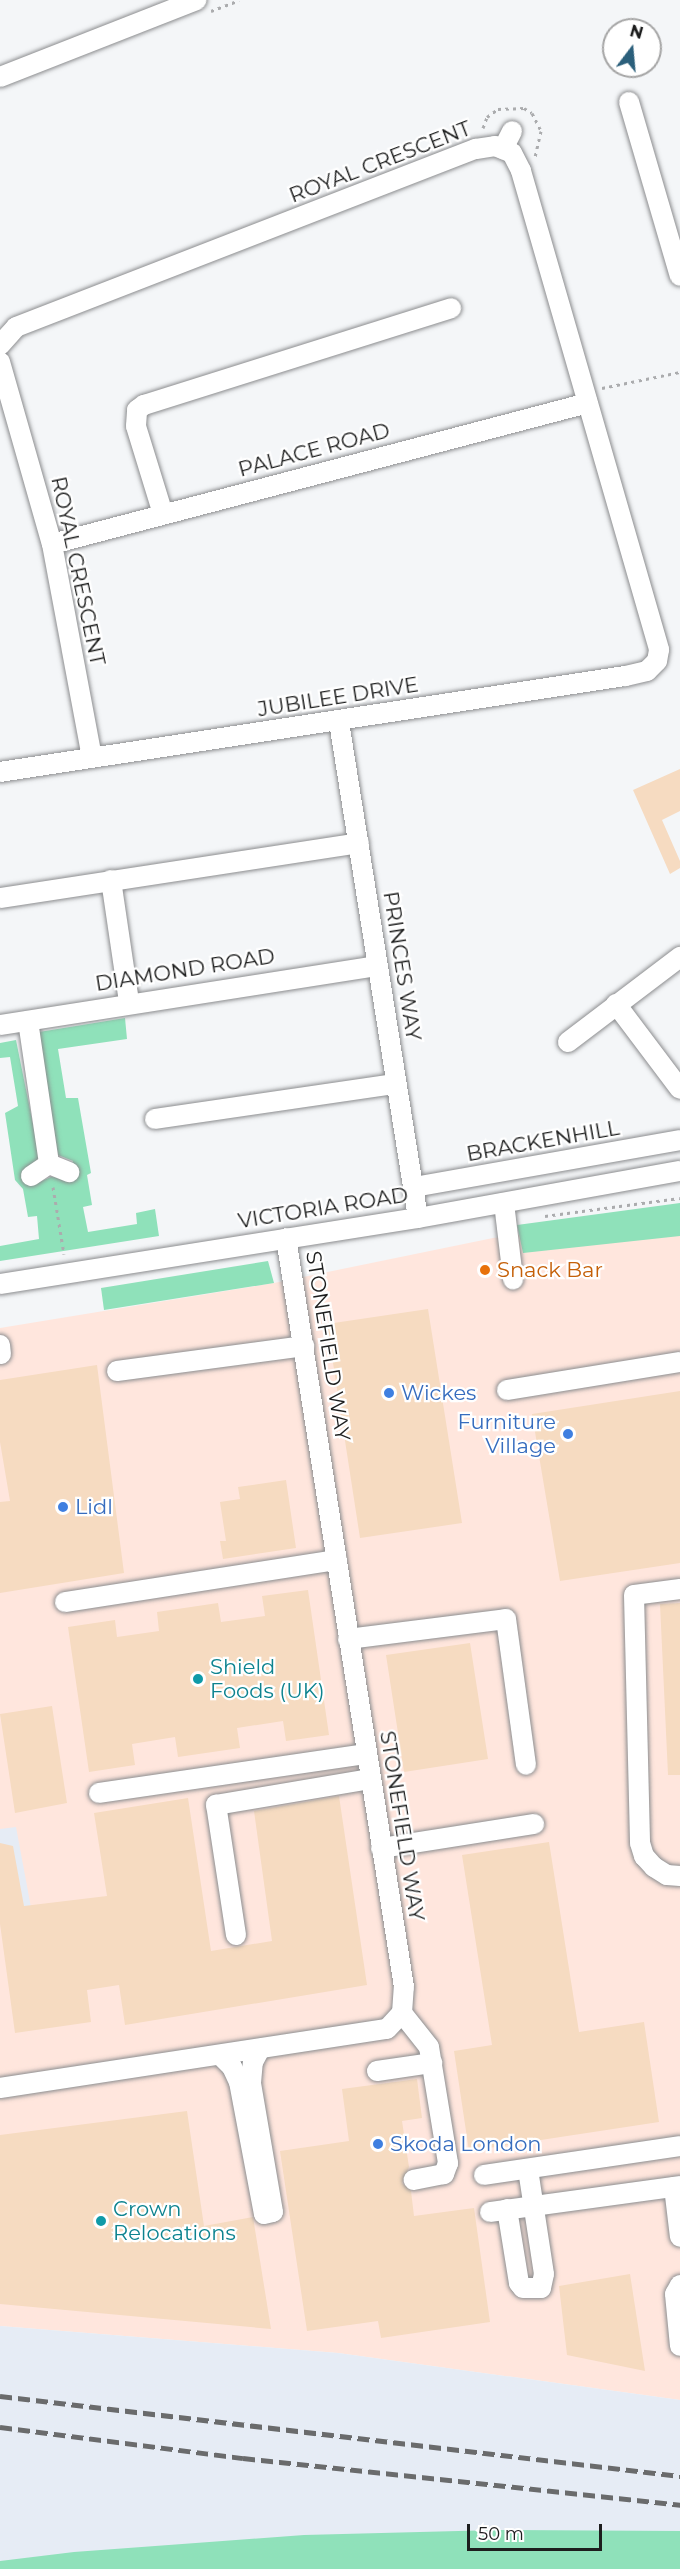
<!DOCTYPE html>
<style>
body{margin:0}
#map{position:relative;width:680px;height:2569px;overflow:hidden;background:#f4f6f8;font-family:Montserrat,sans-serif}
div>[style]{position:absolute}
[style*='--x']{left:calc(var(--x)*1px);top:calc(var(--y)*1px);width:calc(var(--w)*1px);rotate:calc(var(--a)*1deg)}
.commercial>*{inset:0;background:#ffe6dd}
.built>*{inset:0;background:#e6ecf5}
.green>*{inset:0;background:#8fe1ba}
.building>*{inset:0;background:#f6dbc1}
.path>*{height:3px;margin-top:-1.5px;transform-origin:0;background:repeating-linear-gradient(90deg,#abacae 0 3px,transparent 0 7.5px)}
.roads{filter:drop-shadow(0 0 2px #8c8d8f) drop-shadow(0 0 2px #8c8d8f)}
.minor>*{height:20px;margin:-10px;padding:0 10px;transform-origin:10px;border-radius:10px;background:#fff}
.rail>*{height:4.5px;margin-top:-2.25px;transform-origin:0;background:repeating-linear-gradient(90deg,#6a6b6c 0 12px,transparent 0 18px)}
.dots>*{width:16px;height:16px;translate:-50% -50%;box-sizing:border-box;border:3px solid #fff;border-radius:50%}
span{translate:-50% -50%;white-space:nowrap;text-align:center;line-height:1.15;-webkit-text-stroke:4.5px #fff;paint-order:stroke}
.street-label{font-size:21px;color:#1d1e1e}
.food-label{font-size:21px;color:#c56008}
.left{translate:0 -50%;text-align:left}
.shop-label{font-size:21px;color:#366cbe}
.right{translate:-100% -50%;text-align:right}
.culture-label{font-size:21px;color:#0d838f}
.north{position:absolute;left:602px;top:18px;width:60px;height:60px;box-sizing:border-box;background:#fff;border:2px solid #a5a5a5;border-radius:50%;rotate:16deg;font-size:16px;font-weight:700;line-height:24px;text-align:center;color:#1d1e1e}
.north::after{content:'';display:block;margin:auto;width:21px;height:27px;background:#2b5f7b;clip-path:polygon(50% 0,100% 100%,50% 72%,0 100%)}
.scale{position:absolute;left:467px;top:2524px;width:135px;height:27px;box-sizing:border-box;border:3px solid #1d1e1e;border-top:0;padding-left:8px;font-size:18px;line-height:21px;white-space:nowrap;color:#1d1e1e;-webkit-text-stroke:4px #fff;paint-order:stroke}
</style>
<div id="map">
<div class="commercial">
<i style="clip-path:polygon(680px 1216px,680px 2400px,338px 2353px,0 2326px,0 1328px,274px 1283px,493px 1238px)"></i>
</div>
<div class="built">
<i style="clip-path:polygon(16px 1827px,32px 1913px,0 1918px,0 1829px)"></i>
<i style="clip-path:polygon(0 2326px,338px 2353px,680px 2400px,680px 2569px,0 2569px)"></i>
</div>
<div class="green">
<i style="clip-path:polygon(125px 1018px,127px 1039px,58px 1049px,66px 1098px,78px 1098px,91px 1173px,87px 1175px,92px 1205px,83px 1207px,88px 1232px,137px 1224px,136px 1213px,155px 1209px,159px 1236px,0 1261px,0 1246px,39px 1239px,37px 1216px,28px 1217px,23px 1189px,15px 1180px,5px 1113px,18px 1106px,10px 1057px,0 1058px,0 1043px,16px 1040px,40px 1159px,37px 1183px,51px 1177px,67px 1178px,73px 1161px,58px 1155px,39px 1032px)"></i>
<i style="clip-path:polygon(680px 1203px,680px 1236px,523px 1253px,517px 1225px)"></i>
<i style="clip-path:polygon(268px 1261px,274px 1283px,104px 1310px,101px 1288px)"></i>
<i style="clip-path:polygon(497px 2530px,680px 2531px,680px 2569px,0 2569px,0 2561px,74px 2552px,304px 2535px)"></i>
</div>
<div class="building">
<i style="clip-path:polygon(680px 769px,680px 811px,662px 820px,680px 861px,680px 868px,670px 874px,633px 790px)"></i>
<i style="clip-path:polygon(428px 1309px,462px 1523px,360px 1538px,327px 1324px)"></i>
<i style="clip-path:polygon(97px 1365px,124px 1573px,0 1593px,0 1502px,10px 1501px,0 1442px,0 1380px)"></i>
<i style="clip-path:polygon(680px 1391px,680px 1563px,560px 1581px,532px 1414px)"></i>
<i style="clip-path:polygon(286px 1480px,296px 1548px,223px 1559px,220px 1541px,226px 1541px,220px 1502px,240px 1499px,238px 1487px)"></i>
<i style="clip-path:polygon(308px 1590px,329px 1735px,286px 1741px,283px 1721px,237px 1728px,240px 1748px,178px 1757px,175px 1737px,132px 1744px,135px 1765px,89px 1772px,68px 1627px,115px 1620px,117px 1637px,159px 1631px,157px 1612px,218px 1603px,221px 1622px,265px 1616px,262px 1596px)"></i>
<i style="clip-path:polygon(680px 1603px,680px 1775px,668px 1775px,660px 1604px)"></i>
<i style="clip-path:polygon(470px 1643px,488px 1759px,404px 1772px,386px 1655px)"></i>
<i style="clip-path:polygon(52px 1706px,67px 1803px,15px 1813px,0 1714px)"></i>
<i style="clip-path:polygon(339px 1796px,367px 1985px,125px 2025px,119px 1985px,87px 1990px,91px 2022px,15px 2033px,0 1924px,0 1843px,13px 1846px,24px 1906px,107px 1896px,94px 1813px,188px 1798px,211px 1951px,272px 1941px,254px 1811px)"></i>
<i style="clip-path:polygon(549px 1842px,579px 2032px,644px 2022px,659px 2122px,469px 2151px,454px 2051px,492px 2045px,462px 1855px)"></i>
<i style="clip-path:polygon(417px 2079px,422px 2118px,402px 2121px,409px 2167px,402px 2183px,411px 2191px,414px 2216px,474px 2208px,490px 2322px,381px 2338px,378px 2321px,307px 2331px,280px 2151px,349px 2141px,342px 2089px)"></i>
<i style="clip-path:polygon(187px 2111px,204px 2226px,253px 2217px,271px 2329px,0 2304px,0 2135px)"></i>
<i style="clip-path:polygon(630px 2274px,645px 2371px,567px 2355px,559px 2286px)"></i>
</div>
<div class="path">
<i style="--x:211;--y:11;--w:30;--a:-21"></i>
<i style="--x:483;--y:128;--w:12;--a:-70"></i>
<i style="--x:487;--y:117;--w:14;--a:-36"></i>
<i style="--x:498;--y:109;--w:26;--a:-2"></i>
<i style="--x:524;--y:108;--w:9;--a:32"></i>
<i style="--x:532;--y:113;--w:20;--a:63"></i>
<i style="--x:541;--y:131;--w:26;--a:103"></i>
<i style="--x:602;--y:388;--w:80;--a:-11.6"></i>
<i style="--x:53;--y:1187;--w:68;--a:80.7"></i>
<i style="--x:545;--y:1216;--w:136;--a:-7.6"></i>
</div>
<div class="roads">
<div class="minor">
<i style="--x:0;--y:77;--w:211;--a:-21.4"></i>
<i style="--x:629;--y:102;--w:181;--a:73.7"></i>
<i style="--x:503;--y:149;--w:20;--a:-63"></i>
<i style="--x:0;--y:345;--w:24;--a:-48"></i>
<i style="--x:16;--y:327;--w:493;--a:-21.2"></i>
<i style="--x:476;--y:149;--w:19;--a:-9"></i>
<i style="--x:495;--y:146;--w:18;--a:22"></i>
<i style="--x:512;--y:153;--w:20;--a:63"></i>
<i style="--x:521;--y:171;--w:498;--a:73.9"></i>
<i style="--x:659;--y:650;--w:11;--a:100"></i>
<i style="--x:657;--y:661;--w:14;--a:135"></i>
<i style="--x:647;--y:671;--w:23;--a:167"></i>
<i style="--x:625;--y:676;--w:632;--a:171.27"></i>
<i style="--x:0;--y:362;--w:189;--a:74.1"></i>
<i style="--x:52;--y:544;--w:217;--a:79.4"></i>
<i style="--x:163;--y:514;--w:92;--a:-107.1"></i>
<i style="--x:136;--y:426;--w:16;--a:-86"></i>
<i style="--x:137;--y:410;--w:9;--a:-36"></i>
<i style="--x:144;--y:405;--w:322;--a:-17.5"></i>
<i style="--x:52;--y:544;--w:554;--a:-14.74"></i>
<i style="--x:339;--y:722;--w:502;--a:80.95"></i>
<i style="--x:111;--y:880;--w:123;--a:81.6"></i>
<i style="--x:0;--y:898;--w:363;--a:-8.7"></i>
<i style="--x:616;--y:1004;--w:106;--a:53"></i>
<i style="--x:28;--y:1021;--w:145;--a:81.6"></i>
<i style="--x:0;--y:1025;--w:382;--a:-8.9"></i>
<i style="--x:568;--y:1042;--w:141;--a:-37.2"></i>
<i style="--x:155;--y:1119;--w:243;--a:-8.3"></i>
<i style="--x:31;--y:1176;--w:22;--a:-34"></i>
<i style="--x:49;--y:1164;--w:22;--a:22"></i>
<i style="--x:414;--y:1187;--w:270;--a:-10"></i>
<i style="--x:504;--y:1203;--w:77;--a:83.2"></i>
<i style="--x:0;--y:1284;--w:423;--a:-9"></i>
<i style="--x:418;--y:1218;--w:266;--a:-10.2"></i>
<i style="--x:0;--y:1345;--w:9;--a:84"></i>
<i style="--x:117;--y:1371;--w:189;--a:-7.6"></i>
<i style="--x:507;--y:1390;--w:175;--a:-9.2"></i>
<i style="--x:680;--y:1589;--w:46;--a:172.6"></i>
<i style="--x:634;--y:1595;--w:248;--a:88.6"></i>
<i style="--x:640;--y:1843;--w:14;--a:73"></i>
<i style="--x:644;--y:1856;--w:15;--a:48"></i>
<i style="--x:654;--y:1867;--w:15;--a:32"></i>
<i style="--x:667;--y:1875;--w:13;--a:4"></i>
<i style="--x:65;--y:1602;--w:275;--a:-8.8"></i>
<i style="--x:348;--y:1639;--w:159;--a:-7.2"></i>
<i style="--x:506;--y:1619;--w:147;--a:82.2"></i>
<i style="--x:99;--y:1793;--w:269;--a:-8.3"></i>
<i style="--x:381;--y:1848;--w:155;--a:-8.9"></i>
<i style="--x:236;--y:1935;--w:132;--a:-98.7"></i>
<i style="--x:216;--y:1805;--w:156;--a:-9.6"></i>
<i style="--x:402;--y:2013;--w:43;--a:51.5"></i>
<i style="--x:429;--y:2047;--w:118;--a:80.7"></i>
<i style="--x:448;--y:2163;--w:12;--a:110"></i>
<i style="--x:444;--y:2174;--w:31;--a:169"></i>
<i style="--x:220;--y:2055;--w:17;--a:45"></i>
<i style="--x:232;--y:2067;--w:17;--a:65"></i>
<i style="--x:239;--y:2082;--w:134;--a:79.3"></i>
<i style="--x:264;--y:2214;--w:9;--a:-13"></i>
<i style="--x:273;--y:2212;--w:131;--a:-99.7"></i>
<i style="--x:251;--y:2083;--w:21;--a:-85"></i>
<i style="--x:253;--y:2062;--w:15;--a:-62"></i>
<i style="--x:377;--y:2071;--w:56;--a:-8.3"></i>
<i style="--x:0;--y:2088;--w:391;--a:-8.7"></i>
<i style="--x:387;--y:2029;--w:22;--a:-47"></i>
<i style="--x:402;--y:2013;--w:26;--a:-86"></i>
<i style="--x:404;--y:1987;--w:758;--a:-98.95"></i>
<i style="--x:484;--y:2175;--w:198;--a:-8.4"></i>
<i style="--x:674;--y:2187;--w:50;--a:83.2"></i>
<i style="--x:507;--y:2209;--w:75;--a:80.8"></i>
<i style="--x:519;--y:2283;--w:6;--a:51"></i>
<i style="--x:523;--y:2288;--w:18;--a:0"></i>
<i style="--x:541;--y:2288;--w:14;--a:-78"></i>
<i style="--x:544;--y:2274;--w:106;--a:-98.7"></i>
<i style="--x:490;--y:2212;--w:192;--a:-7.8"></i>
<i style="--x:680;--y:2285;--w:10;--a:119"></i>
<i style="--x:675;--y:2294;--w:52;--a:84.5"></i>
</div>
</div>
<div class="rail">
<i style="--x:0;--y:2396;--w:685;--a:6.71"></i>
<i style="--x:0;--y:2427;--w:245;--a:7.3"></i>
<i style="--x:243;--y:2458;--w:440;--a:6.1"></i>
</div>
<div class="dots">
<i style="left:485px;top:1270px;background:#e8710a"></i>
<i style="left:389px;top:1393px;background:#3f7fe0"></i>
<i style="left:568px;top:1434px;background:#3f7fe0"></i>
<i style="left:63px;top:1507px;background:#3f7fe0"></i>
<i style="left:198px;top:1679px;background:#0f9aa8"></i>
<i style="left:378px;top:2144px;background:#3f7fe0"></i>
<i style="left:101px;top:2221px;background:#0f9aa8"></i>
</div>
<div class="street-label">
<span style="left:380px;top:162px;rotate:-21deg">ROYAL CRESCENT</span>
<span style="left:314px;top:450px;rotate:-15deg">PALACE ROAD</span>
<span style="left:78px;top:571px;rotate:78deg">ROYAL CRESCENT</span>
<span style="left:338px;top:697px;rotate:-9deg">JUBILEE DRIVE</span>
<span style="left:402px;top:966px;rotate:81deg">PRINCES WAY</span>
<span style="left:185px;top:970px;rotate:-9deg">DIAMOND ROAD</span>
<span style="left:543px;top:1141px;rotate:-10deg">BRACKENHILL</span>
<span style="left:323px;top:1208px;rotate:-9deg">VICTORIA ROAD</span>
<span style="left:328px;top:1346px;rotate:81deg">STONEFIELD WAY</span>
<span style="left:402px;top:1826px;rotate:81deg">STONEFIELD WAY</span>
</div>
<div class="food-label">
<span class="left" style="left:497px;top:1270px">Snack Bar</span>
</div>
<div class="shop-label">
<span class="left" style="left:401px;top:1393px">Wickes</span>
<span class="right" style="left:556px;top:1434px">Furniture<br>Village</span>
<span class="left" style="left:75px;top:1507px">Lidl</span>
<span class="left" style="left:390px;top:2144px">Skoda London</span>
</div>
<div class="culture-label">
<span class="left" style="left:210px;top:1679px">Shield<br>Foods (UK)</span>
<span class="left" style="left:113px;top:2221px">Crown<br>Relocations</span>
</div>
<div class="north">N</div>
<div class="scale">50 m</div>
</div>
